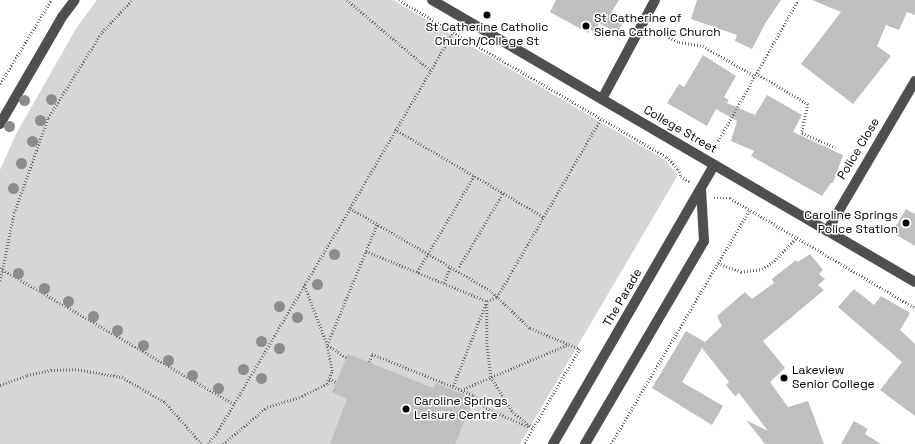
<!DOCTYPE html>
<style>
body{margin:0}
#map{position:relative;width:915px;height:444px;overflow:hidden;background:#fff;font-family:"Space Grotesk",sans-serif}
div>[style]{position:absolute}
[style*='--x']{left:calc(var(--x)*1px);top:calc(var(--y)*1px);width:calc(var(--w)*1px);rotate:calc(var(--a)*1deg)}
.green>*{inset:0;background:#d6d6d6}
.building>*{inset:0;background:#bfbfbf}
.path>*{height:2.5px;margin-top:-1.25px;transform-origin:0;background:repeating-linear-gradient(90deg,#717171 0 1px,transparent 0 3px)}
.minor>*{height:10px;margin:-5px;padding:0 5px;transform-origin:5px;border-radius:5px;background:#4f4f4f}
.trees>*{width:11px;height:11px;margin:-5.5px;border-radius:50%;background:#8c8c8c}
.dots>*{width:11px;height:11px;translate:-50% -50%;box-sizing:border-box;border:2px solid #fff;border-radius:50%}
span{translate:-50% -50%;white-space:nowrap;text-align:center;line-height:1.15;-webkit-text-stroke:3px #fff;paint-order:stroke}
.poi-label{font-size:12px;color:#000}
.left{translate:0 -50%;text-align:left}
.right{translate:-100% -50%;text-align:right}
.street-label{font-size:12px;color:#000}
</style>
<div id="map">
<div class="green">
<i style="clip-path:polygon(97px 0,393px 0,665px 160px,678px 175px,520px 444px,0 444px,0 170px,16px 134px,77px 27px)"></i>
</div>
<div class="building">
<i style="clip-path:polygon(556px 0,619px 0,610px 15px,623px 22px,617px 33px,599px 23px,594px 32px,590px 29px,588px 33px,550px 12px)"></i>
<i style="clip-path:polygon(697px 0,781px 0,766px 22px,752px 49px,735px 41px,737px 35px,691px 19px)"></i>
<i style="clip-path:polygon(812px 0,915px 0,915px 15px,907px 12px,899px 30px,886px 25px,877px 46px,891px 56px,853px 104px,801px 64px,841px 12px)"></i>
<i style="clip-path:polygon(703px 55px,736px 76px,724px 97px,729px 100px,727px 103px,755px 115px,767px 95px,802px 115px,793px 132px,843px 155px,833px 183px,831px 183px,822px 196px,751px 156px,754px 151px,731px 141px,737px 121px,716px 109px,707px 126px,667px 103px,679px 84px,684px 87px)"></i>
<i style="clip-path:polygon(906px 209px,915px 214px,915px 246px,892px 232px)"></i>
<i style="clip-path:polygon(810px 254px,823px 270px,819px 274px,825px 279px,818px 285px,824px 290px,763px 341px,785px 368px,770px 382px,788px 407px,808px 401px,824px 444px,765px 444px,746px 420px,768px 431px,739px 393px,735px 396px,726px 385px,729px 382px,702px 348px,682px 382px,723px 406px,712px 425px,652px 388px,686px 331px,705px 342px,722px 326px,717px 316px,745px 292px,752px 299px,774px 283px,772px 279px,796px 260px,798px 262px)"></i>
<i style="clip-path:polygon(854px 289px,874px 305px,881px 296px,910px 313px,900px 330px,915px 344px,915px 416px,880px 390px,902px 362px,838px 307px)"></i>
<i style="clip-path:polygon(348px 354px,433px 388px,436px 383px,474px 399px,455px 444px,330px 444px,347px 399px,332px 392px)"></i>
<i style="clip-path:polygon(854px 421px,868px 429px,865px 434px,881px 444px,841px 444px)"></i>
</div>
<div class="path">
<i style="--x:347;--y:0;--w:109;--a:40.1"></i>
<i style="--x:399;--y:0;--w:311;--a:30.4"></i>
<i style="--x:667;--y:157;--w:16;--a:47"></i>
<i style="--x:678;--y:169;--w:8;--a:67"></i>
<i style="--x:681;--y:176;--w:11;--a:34"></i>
<i style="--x:653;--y:29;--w:29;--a:27"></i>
<i style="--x:679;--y:42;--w:24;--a:9"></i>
<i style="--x:703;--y:46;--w:60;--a:30"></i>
<i style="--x:756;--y:73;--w:61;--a:30.8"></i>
<i style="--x:808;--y:104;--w:30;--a:102"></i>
<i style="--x:802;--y:133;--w:36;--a:23"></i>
<i style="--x:0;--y:84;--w:98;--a:-58.7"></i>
<i style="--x:395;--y:129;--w:173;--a:30.6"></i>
<i style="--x:718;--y:141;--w:162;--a:-60.4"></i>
<i style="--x:714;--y:198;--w:16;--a:0"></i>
<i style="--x:730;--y:198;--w:215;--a:30.7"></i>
<i style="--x:350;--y:208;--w:205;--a:-59.6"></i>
<i style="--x:366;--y:251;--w:131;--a:22.5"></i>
<i style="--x:487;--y:301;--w:11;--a:-22"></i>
<i style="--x:497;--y:297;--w:207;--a:-59.8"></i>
<i style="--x:718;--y:263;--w:25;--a:21"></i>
<i style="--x:741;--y:272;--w:21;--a:-8"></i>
<i style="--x:762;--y:269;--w:14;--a:-34"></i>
<i style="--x:774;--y:261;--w:32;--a:-46"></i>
<i style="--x:459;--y:267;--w:86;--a:-59.3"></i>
<i style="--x:0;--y:268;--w:271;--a:30.2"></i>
<i style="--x:417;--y:272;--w:112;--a:-59.3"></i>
<i style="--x:0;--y:281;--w:69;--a:-78.4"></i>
<i style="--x:14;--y:213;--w:101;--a:-70.3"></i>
<i style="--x:48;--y:118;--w:102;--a:-57.9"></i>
<i style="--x:102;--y:32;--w:44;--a:-46.8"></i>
<i style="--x:444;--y:283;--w:17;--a:-69"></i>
<i style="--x:487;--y:301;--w:42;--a:90"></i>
<i style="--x:487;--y:343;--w:34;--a:83"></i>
<i style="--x:491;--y:377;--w:41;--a:57.8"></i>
<i style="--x:513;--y:412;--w:26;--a:39"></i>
<i style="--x:346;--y:358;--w:23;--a:-146"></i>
<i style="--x:327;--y:345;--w:131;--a:-67.5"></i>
<i style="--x:369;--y:362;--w:9;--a:-69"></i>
<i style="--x:372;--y:354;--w:96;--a:22"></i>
<i style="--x:461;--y:390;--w:117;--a:-23.1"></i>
<i style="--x:329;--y:379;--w:8;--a:23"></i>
<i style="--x:0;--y:385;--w:29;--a:-20"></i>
<i style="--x:27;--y:375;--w:25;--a:-12"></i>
<i style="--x:51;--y:370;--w:24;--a:-2"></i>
<i style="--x:75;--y:369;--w:48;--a:9.7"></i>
<i style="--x:122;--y:377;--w:50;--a:30.2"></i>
<i style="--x:165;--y:402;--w:56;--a:48.6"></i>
<i style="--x:453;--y:386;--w:89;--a:-68.3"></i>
<i style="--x:461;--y:390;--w:14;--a:21"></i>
<i style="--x:474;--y:395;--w:18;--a:47"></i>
<i style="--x:486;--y:408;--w:47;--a:23.8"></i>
<i style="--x:208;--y:444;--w:19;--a:-54"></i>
<i style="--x:219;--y:429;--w:257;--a:-59.3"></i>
<i style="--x:350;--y:208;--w:162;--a:30.4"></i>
<i style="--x:490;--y:290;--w:55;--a:43.5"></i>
<i style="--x:530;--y:328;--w:54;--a:22.8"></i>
<i style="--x:580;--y:349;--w:110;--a:120.5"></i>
<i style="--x:223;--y:444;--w:57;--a:-40.1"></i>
<i style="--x:267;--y:407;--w:37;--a:-17"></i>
<i style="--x:302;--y:396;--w:28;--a:-26"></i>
<i style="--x:327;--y:384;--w:14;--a:-69"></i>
<i style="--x:332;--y:371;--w:26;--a:-101"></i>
<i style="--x:327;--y:345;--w:64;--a:-111"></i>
<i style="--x:611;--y:444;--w:271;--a:-59.4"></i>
</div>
<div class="minor">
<i style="--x:432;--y:0;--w:559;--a:30.28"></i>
<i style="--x:602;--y:99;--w:112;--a:-61.8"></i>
<i style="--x:0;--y:124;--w:124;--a:-59.9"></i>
<i style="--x:62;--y:17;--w:21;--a:-53"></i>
<i style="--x:827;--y:231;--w:174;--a:-59.6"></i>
<i style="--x:553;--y:444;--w:322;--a:-60"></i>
<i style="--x:585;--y:444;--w:235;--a:-59.6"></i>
<i style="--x:704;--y:241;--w:52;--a:-93.3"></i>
</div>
<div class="trees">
<i style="left:51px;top:99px"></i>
<i style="left:24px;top:100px"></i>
<i style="left:40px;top:120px"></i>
<i style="left:9px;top:126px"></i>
<i style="left:32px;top:141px"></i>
<i style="left:21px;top:163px"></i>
<i style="left:13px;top:188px"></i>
<i style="left:334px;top:254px"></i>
<i style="left:18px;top:273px"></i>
<i style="left:317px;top:284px"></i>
<i style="left:44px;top:288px"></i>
<i style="left:68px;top:301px"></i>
<i style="left:279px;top:306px"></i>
<i style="left:93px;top:316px"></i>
<i style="left:297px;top:317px"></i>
<i style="left:117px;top:330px"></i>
<i style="left:261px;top:341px"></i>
<i style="left:143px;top:345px"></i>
<i style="left:279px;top:348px"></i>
<i style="left:168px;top:360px"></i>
<i style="left:243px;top:369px"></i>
<i style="left:192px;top:375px"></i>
<i style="left:261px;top:378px"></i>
<i style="left:218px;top:388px"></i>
</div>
<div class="dots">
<i style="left:487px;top:15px;background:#000"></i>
<i style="left:586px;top:26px;background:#000"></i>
<i style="left:906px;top:223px;background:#000"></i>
<i style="left:784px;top:378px;background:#000"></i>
<i style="left:406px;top:409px;background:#000"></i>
</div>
<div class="poi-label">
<span class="left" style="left:594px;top:26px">St Catherine of<br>Siena Catholic Church</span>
<span style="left:487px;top:35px">St Catherine Catholic<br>Church/College St</span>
<span class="right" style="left:898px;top:223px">Caroline Springs<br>Police Station</span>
<span class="left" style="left:792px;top:378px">Lakeview<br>Senior College</span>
<span class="left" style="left:414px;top:409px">Caroline Springs<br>Leisure Centre</span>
</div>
<div class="street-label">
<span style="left:680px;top:130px;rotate:30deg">College Street</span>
<span style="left:859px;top:149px;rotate:-59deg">Police Close</span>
<span style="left:623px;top:298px;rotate:-60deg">The Parade</span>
</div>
</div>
